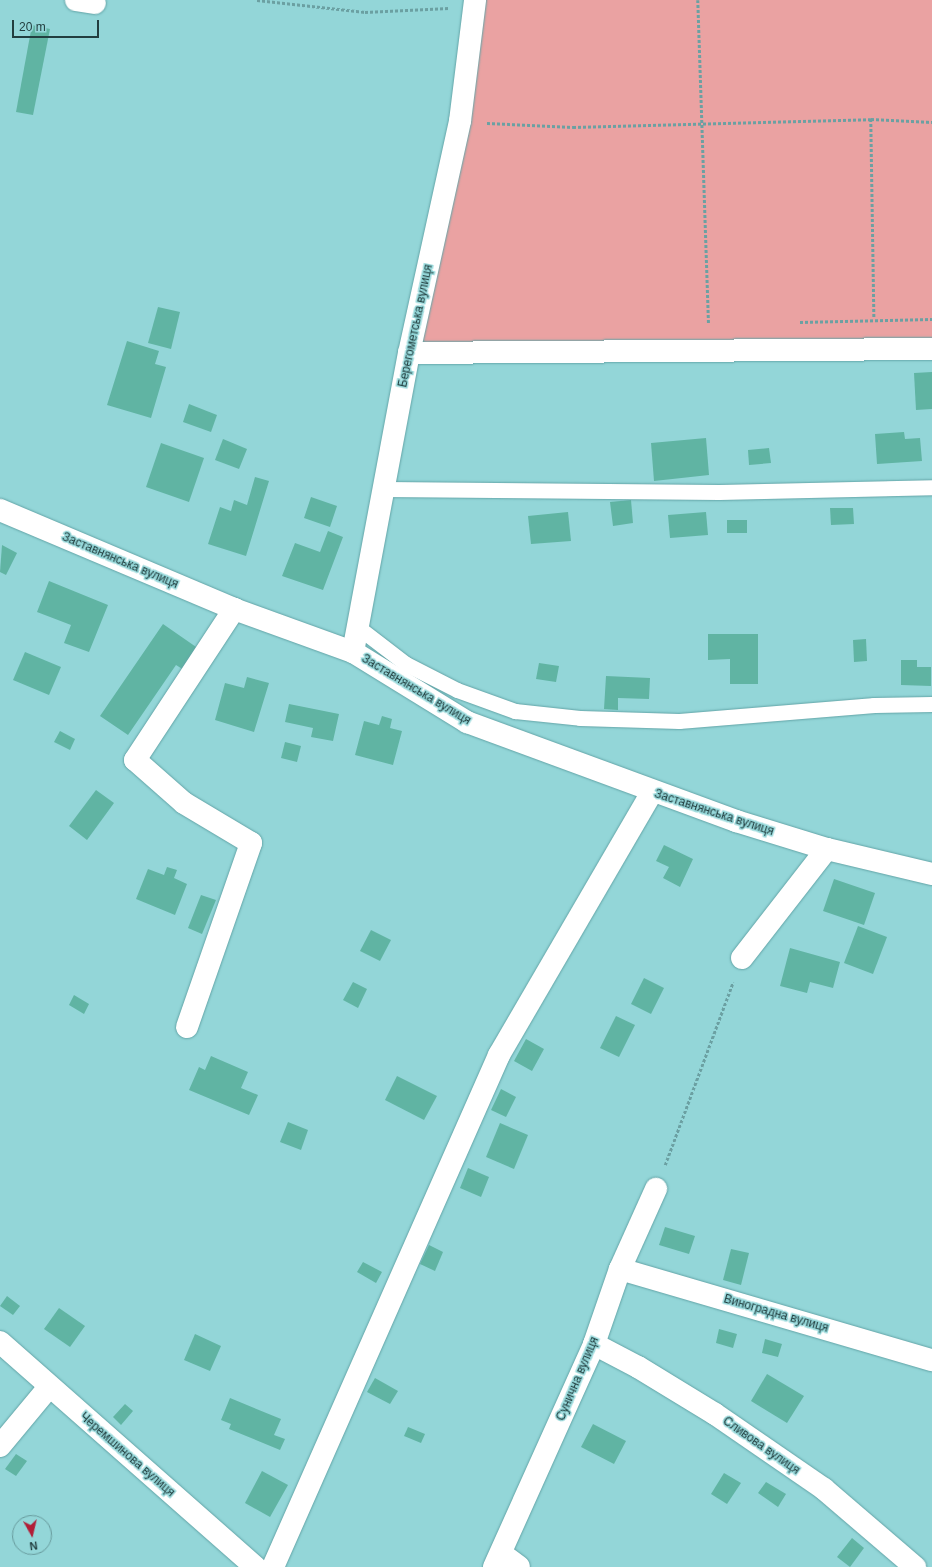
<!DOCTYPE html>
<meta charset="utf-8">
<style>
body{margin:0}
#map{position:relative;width:932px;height:1567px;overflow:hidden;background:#93d6d8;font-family:Arial,sans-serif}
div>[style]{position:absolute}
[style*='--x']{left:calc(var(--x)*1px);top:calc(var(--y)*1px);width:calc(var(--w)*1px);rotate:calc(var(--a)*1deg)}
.green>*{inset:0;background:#eaa2a2}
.building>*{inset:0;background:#60b4a3}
.path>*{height:2.5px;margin-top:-1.25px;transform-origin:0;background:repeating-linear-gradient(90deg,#6ba0a2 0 3px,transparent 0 5px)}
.roads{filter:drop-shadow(0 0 1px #63a4a7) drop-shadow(0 0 1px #63a4a7)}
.lane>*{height:15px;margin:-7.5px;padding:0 7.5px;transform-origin:7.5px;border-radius:7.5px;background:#fff}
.street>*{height:22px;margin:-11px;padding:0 11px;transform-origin:11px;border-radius:11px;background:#fff}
span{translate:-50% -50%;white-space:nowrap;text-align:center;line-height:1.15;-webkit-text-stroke:3px #93d6d8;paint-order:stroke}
.street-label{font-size:12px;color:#223e3f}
.north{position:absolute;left:12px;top:1515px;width:40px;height:40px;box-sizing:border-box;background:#93d6d8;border:1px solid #66999b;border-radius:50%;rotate:172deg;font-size:11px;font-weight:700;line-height:16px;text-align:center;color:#223e3f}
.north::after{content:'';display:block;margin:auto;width:14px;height:18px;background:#b11e37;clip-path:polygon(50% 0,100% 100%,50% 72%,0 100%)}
.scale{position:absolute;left:12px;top:20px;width:87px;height:18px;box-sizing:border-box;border:2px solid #223e3f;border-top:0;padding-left:5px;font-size:12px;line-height:14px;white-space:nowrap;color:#223e3f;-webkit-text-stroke:3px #93d6d8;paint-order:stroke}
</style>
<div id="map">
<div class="green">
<i style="clip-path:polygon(477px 0,932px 0,932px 338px,413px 348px)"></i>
</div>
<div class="building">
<i style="clip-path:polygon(32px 25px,50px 29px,33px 115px,16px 112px)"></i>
<i style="clip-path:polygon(158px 307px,180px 312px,171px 349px,148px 343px)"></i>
<i style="clip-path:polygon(127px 341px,159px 351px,155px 364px,166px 367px,151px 418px,107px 405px)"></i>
<i style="clip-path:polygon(932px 372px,932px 409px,916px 410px,914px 373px)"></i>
<i style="clip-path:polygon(189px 404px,217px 415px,211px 432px,183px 422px)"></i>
<i style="clip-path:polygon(904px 432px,905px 439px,920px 438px,922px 461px,877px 464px,875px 434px)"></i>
<i style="clip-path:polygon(706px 438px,709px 475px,654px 481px,651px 443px)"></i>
<i style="clip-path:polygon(223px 439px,247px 449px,239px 469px,215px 460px)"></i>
<i style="clip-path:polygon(161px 443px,204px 458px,189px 502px,146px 487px)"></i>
<i style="clip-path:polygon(769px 448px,771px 463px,749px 465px,748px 450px)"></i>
<i style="clip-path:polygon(255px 477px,269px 481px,246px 556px,208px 544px,220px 507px,231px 511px,234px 500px,247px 505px)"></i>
<i style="clip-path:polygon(311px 497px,337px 506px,330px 527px,304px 518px)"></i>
<i style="clip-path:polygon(631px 500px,633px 523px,613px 526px,610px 502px)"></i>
<i style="clip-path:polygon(830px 508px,853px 508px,854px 524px,831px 525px)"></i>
<i style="clip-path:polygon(568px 512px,571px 541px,531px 544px,528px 516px)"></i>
<i style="clip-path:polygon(706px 512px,708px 535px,670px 538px,668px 515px)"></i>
<i style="clip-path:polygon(727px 520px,747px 520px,747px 533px,727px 533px)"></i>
<i style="clip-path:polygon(328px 531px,343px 537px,323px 590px,282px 576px,295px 543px,320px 552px)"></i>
<i style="clip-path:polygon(2px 545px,17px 553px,6px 575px,0 572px)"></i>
<i style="clip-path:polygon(49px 581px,108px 605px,89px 652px,64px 643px,71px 625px,37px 612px)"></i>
<i style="clip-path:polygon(163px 624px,199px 649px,184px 670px,176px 665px,128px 735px,100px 716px)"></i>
<i style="clip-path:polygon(708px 634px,758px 634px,758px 684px,730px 684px,730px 659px,708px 660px)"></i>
<i style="clip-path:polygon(866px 639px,867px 661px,854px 662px,853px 640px)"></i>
<i style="clip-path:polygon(25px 652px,61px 667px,49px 695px,13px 680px)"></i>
<i style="clip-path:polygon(901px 660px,917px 660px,917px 667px,931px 667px,931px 686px,901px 685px)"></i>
<i style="clip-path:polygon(539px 663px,559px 666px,556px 682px,536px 679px)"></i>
<i style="clip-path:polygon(606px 676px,650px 678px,649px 699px,618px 698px,618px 710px,604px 709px)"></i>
<i style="clip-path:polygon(247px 677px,269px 683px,254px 732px,215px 720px,225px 683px,244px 688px)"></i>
<i style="clip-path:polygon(289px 704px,339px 714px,333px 741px,311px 737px,313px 728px,285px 722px)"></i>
<i style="clip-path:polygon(382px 716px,392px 719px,390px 728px,402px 731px,393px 765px,355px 755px,364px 721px,379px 725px)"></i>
<i style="clip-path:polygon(60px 731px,75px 739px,70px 750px,54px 742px)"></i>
<i style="clip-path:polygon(285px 742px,301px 746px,297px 762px,281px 758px)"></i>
<i style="clip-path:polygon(96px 790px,114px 803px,87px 840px,69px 826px)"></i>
<i style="clip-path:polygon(664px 845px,693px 859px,680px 887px,663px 878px,669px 867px,656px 861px)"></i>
<i style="clip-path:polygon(167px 867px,177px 870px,174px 878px,187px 884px,175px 915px,136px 899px,148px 869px,164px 875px)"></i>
<i style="clip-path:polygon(834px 879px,875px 893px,864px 925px,823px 911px)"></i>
<i style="clip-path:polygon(201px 895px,216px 900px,202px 934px,188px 928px)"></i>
<i style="clip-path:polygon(858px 926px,887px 937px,873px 974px,844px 963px)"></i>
<i style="clip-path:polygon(371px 930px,391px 940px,380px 961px,360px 951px)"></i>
<i style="clip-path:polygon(790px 948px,840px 962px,833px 988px,810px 982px,807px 993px,780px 986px)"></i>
<i style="clip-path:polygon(644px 978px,664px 988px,651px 1014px,631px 1004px)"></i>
<i style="clip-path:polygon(353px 982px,367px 989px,358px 1008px,343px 1000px)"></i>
<i style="clip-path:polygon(74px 995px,89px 1004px,84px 1014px,69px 1005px)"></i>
<i style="clip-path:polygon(616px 1016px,635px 1025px,619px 1057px,600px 1048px)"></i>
<i style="clip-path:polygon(526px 1039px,544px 1049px,532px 1071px,514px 1061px)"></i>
<i style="clip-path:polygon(211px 1056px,248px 1072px,241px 1088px,258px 1095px,249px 1115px,189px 1090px,199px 1067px,205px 1070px)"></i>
<i style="clip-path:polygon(397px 1076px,437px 1096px,424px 1120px,385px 1100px)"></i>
<i style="clip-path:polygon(501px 1089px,516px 1097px,506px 1117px,491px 1110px)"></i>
<i style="clip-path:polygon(288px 1122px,308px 1130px,301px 1150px,280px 1142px)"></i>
<i style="clip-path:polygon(500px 1123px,528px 1135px,514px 1169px,486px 1157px)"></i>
<i style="clip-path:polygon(468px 1168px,489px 1177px,481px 1197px,460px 1188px)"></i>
<i style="clip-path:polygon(665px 1227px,695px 1236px,689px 1254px,659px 1245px)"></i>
<i style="clip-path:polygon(429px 1245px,443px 1252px,435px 1271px,420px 1264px)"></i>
<i style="clip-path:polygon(731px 1249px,749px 1253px,741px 1285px,723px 1280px)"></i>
<i style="clip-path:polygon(363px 1262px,382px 1272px,376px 1283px,357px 1272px)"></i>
<i style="clip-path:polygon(7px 1296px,20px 1306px,13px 1315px,0 1306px)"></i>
<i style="clip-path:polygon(59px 1308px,85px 1326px,70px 1347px,44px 1329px)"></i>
<i style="clip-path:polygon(719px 1329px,737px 1334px,733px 1348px,716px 1343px)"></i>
<i style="clip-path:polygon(195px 1334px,221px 1346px,210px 1371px,184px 1360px)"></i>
<i style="clip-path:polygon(765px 1339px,782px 1344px,778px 1357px,762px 1353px)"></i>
<i style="clip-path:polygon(767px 1374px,804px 1396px,787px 1423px,751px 1401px)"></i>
<i style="clip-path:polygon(375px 1378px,398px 1391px,390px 1404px,367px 1392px)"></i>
<i style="clip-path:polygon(230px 1398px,281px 1419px,274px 1435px,285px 1439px,280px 1450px,229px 1429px,231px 1424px,221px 1420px)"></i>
<i style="clip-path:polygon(125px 1404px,133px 1411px,121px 1425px,113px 1417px)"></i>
<i style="clip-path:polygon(593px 1424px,626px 1441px,614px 1464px,581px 1447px)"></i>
<i style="clip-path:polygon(408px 1427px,425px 1434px,421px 1443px,404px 1436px)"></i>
<i style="clip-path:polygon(16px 1454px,27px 1461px,16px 1476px,5px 1469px)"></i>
<i style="clip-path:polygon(262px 1471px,288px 1485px,270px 1517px,245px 1503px)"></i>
<i style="clip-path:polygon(724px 1473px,741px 1483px,727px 1504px,711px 1494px)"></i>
<i style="clip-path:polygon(766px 1482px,786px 1494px,778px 1507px,758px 1493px)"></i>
<i style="clip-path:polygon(852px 1538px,864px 1548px,850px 1567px,837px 1557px)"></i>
</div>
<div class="path">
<i style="--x:257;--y:0;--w:109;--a:6.3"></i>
<i style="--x:365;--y:12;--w:84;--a:-2.7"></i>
<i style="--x:698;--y:0;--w:324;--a:88.1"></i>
<i style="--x:871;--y:119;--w:199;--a:89.1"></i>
<i style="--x:487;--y:123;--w:86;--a:2.7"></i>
<i style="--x:573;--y:127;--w:298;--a:-1.5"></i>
<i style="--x:871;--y:119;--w:61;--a:2.8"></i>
<i style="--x:800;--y:322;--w:132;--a:-1.3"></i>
<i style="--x:665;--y:1165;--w:195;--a:-69.6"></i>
</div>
<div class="roads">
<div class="lane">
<i style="--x:384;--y:489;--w:335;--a:0.5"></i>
<i style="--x:719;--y:492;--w:213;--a:-1.3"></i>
<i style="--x:359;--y:628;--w:59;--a:37.5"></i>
<i style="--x:406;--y:664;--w:57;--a:27"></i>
<i style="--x:457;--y:690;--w:62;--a:19.9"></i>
<i style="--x:515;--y:711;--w:65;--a:6.1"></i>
<i style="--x:580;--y:718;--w:99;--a:1.7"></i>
<i style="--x:679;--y:721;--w:196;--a:-4.7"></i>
<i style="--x:874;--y:705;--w:58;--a:-1"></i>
</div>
<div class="street">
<i style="--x:76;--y:0;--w:19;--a:9"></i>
<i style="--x:409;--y:353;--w:523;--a:-0.44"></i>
<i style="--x:0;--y:510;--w:254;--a:22.9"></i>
<i style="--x:234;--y:609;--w:127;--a:19.9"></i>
<i style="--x:353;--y:652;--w:134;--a:31.6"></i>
<i style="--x:467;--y:722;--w:287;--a:20.2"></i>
<i style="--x:736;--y:821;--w:95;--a:17.1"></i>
<i style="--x:827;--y:849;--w:108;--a:13.4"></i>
<i style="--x:353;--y:652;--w:304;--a:-79.4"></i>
<i style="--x:409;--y:353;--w:238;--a:-77.6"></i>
<i style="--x:460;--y:121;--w:122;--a:-82.9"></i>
<i style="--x:742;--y:958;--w:138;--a:-52.1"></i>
<i style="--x:187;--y:1027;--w:195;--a:-70.8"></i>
<i style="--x:251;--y:843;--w:78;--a:-149.2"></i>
<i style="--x:184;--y:803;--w:65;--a:-138.7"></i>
<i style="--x:135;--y:760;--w:181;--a:-56.7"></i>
<i style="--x:620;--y:1269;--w:325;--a:16.3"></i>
<i style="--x:0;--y:1342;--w:340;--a:41.4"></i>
<i style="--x:594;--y:1344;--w:50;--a:27.6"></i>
<i style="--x:638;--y:1367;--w:90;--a:31.4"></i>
<i style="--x:715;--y:1414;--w:132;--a:34.5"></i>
<i style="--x:824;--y:1489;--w:120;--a:40.6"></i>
<i style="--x:0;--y:1446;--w:77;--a:-50.3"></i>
<i style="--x:502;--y:1554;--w:21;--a:37"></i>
<i style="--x:273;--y:1567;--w:560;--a:-66.18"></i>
<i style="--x:499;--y:1055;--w:304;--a:-59.8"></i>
<i style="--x:494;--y:1567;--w:244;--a:-65.8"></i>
<i style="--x:594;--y:1344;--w:79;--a:-70.9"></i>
<i style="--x:620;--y:1269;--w:88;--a:-65.8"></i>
</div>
</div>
<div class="street-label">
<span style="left:416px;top:326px;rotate:-78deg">Берегометська вулиця</span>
<span style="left:120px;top:561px;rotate:23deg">Заставнянська вулиця</span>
<span style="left:416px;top:690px;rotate:31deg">Заставнянська вулиця</span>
<span style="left:714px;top:813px;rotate:18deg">Заставнянська вулиця</span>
<span style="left:776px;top:1314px;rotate:16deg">Виноградна вулиця</span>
<span style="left:578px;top:1379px;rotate:-67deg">Сунична вулиця</span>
<span style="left:761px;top:1446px;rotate:35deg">Сливова вулиця</span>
<span style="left:127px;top:1455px;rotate:41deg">Черемшинова вулиця</span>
</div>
<div class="north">N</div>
<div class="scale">20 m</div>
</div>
